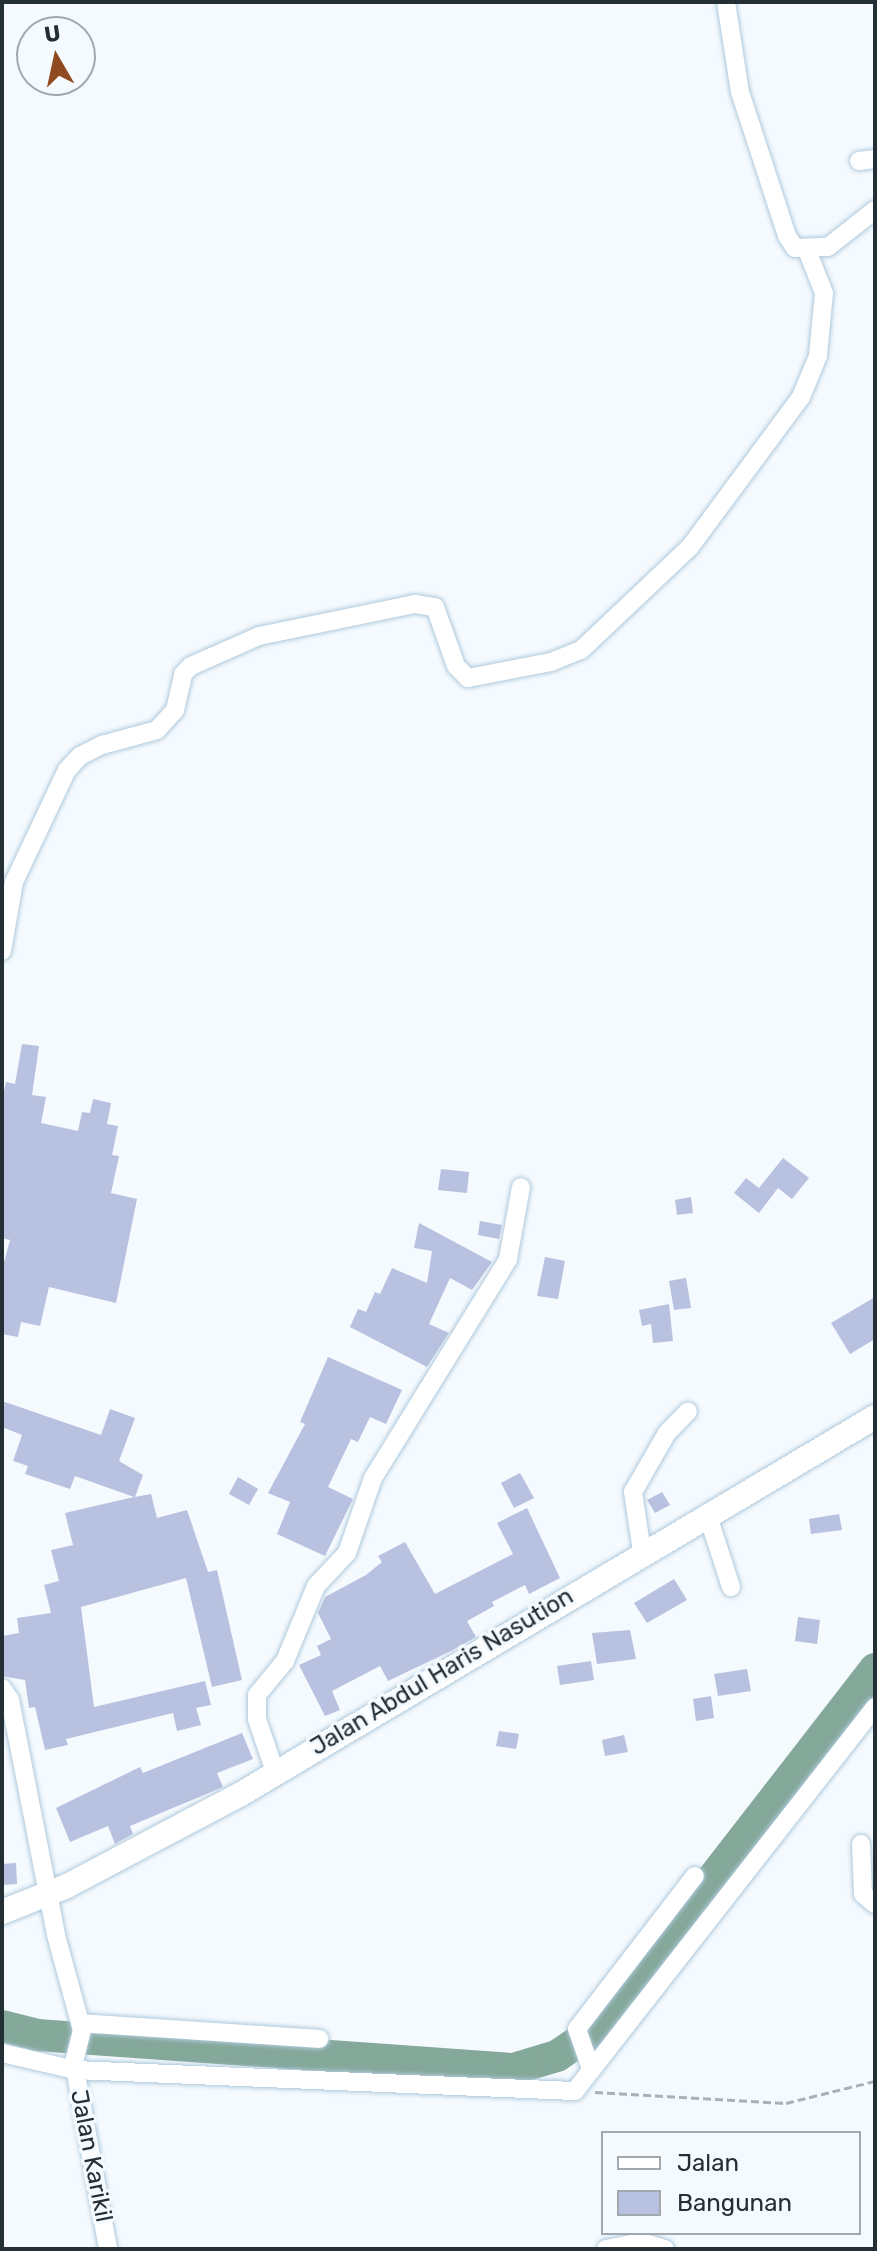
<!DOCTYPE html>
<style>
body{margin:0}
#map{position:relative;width:877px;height:2251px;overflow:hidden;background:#f5fafe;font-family:Rubik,sans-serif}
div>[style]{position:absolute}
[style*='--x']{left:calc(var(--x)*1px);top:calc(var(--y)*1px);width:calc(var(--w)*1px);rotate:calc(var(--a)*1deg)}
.river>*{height:32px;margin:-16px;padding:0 16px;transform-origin:16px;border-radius:16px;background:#84a89a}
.building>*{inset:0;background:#b8c1df}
.path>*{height:3px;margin-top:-1.5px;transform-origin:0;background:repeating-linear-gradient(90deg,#aab0b5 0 8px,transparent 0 12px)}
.roads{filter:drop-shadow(0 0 2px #afc9dc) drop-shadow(0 0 2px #afc9dc)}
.minor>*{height:18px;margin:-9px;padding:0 9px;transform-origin:9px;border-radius:9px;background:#fff}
.major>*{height:24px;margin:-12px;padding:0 12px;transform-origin:12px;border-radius:12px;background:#fff}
span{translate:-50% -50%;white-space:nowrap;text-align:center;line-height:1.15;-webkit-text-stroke:7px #f5fafe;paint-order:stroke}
.street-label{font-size:24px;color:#242e35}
.frame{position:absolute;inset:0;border:4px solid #242e35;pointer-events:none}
.legend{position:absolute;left:601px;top:2131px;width:260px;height:104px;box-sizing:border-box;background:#f5fafe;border:2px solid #a1a8ae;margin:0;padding:10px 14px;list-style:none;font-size:24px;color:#242e35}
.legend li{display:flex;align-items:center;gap:16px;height:40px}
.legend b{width:40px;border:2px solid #a1a8ae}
.north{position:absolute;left:16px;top:16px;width:80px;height:80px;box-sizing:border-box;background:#f5fafe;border:2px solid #a1a8ae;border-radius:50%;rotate:351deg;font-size:22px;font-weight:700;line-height:32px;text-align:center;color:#242e35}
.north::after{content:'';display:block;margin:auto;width:28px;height:36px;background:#8f4a1f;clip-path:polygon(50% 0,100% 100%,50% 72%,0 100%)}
</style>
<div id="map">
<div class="river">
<i style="--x:2;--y:2026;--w:36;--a:14"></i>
<i style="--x:37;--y:2035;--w:477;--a:4.1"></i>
<i style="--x:513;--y:2069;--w:46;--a:-16.5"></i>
<i style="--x:557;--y:2056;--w:46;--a:-34.4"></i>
<i style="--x:595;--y:2030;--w:457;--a:-52.2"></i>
</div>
<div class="building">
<i style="clip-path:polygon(22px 1044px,39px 1046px,32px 1095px,46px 1097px,41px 1123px,78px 1131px,82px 1112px,90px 1113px,93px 1099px,111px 1103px,107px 1124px,118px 1126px,112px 1155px,119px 1156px,111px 1193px,137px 1199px,116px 1303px,49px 1287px,40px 1326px,21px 1322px,18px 1337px,2px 1334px,2px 1270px,10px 1240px,2px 1238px,2px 1101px,6px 1082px,15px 1084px)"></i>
<i style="clip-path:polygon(783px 1158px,809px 1178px,792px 1199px,778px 1188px,759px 1213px,734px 1193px,746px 1178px,759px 1188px)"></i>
<i style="clip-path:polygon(441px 1169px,469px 1172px,467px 1193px,438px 1190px)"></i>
<i style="clip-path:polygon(691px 1197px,693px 1213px,677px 1215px,675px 1200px)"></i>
<i style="clip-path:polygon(480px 1221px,502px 1225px,499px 1239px,478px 1235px)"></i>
<i style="clip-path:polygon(419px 1223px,492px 1262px,472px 1290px,450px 1278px,429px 1324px,449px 1333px,427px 1367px,350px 1327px,358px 1309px,366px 1312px,375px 1292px,380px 1294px,392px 1268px,427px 1283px,432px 1251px,414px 1248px)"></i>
<i style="clip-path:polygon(545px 1257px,565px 1261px,558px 1299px,537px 1296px)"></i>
<i style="clip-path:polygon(686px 1278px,691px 1308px,674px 1310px,669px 1281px)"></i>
<i style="clip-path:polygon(875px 1297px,875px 1339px,850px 1354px,831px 1323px)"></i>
<i style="clip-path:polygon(669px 1304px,673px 1341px,653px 1343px,651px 1324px,642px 1326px,639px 1310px)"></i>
<i style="clip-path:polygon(328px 1357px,402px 1390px,386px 1424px,370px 1417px,358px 1442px,351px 1439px,328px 1487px,353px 1499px,325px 1556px,277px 1534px,290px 1502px,268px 1493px,305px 1424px,300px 1422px)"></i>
<i style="clip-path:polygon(2px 1401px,101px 1435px,110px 1409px,135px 1418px,119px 1461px,143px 1475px,135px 1497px,151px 1494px,157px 1518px,187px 1510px,208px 1572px,217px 1570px,242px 1680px,212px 1687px,186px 1578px,81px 1607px,94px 1707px,205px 1681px,211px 1705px,196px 1708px,201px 1725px,177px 1731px,173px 1713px,66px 1739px,68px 1745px,45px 1750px,35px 1707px,29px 1708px,25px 1680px,2px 1676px,2px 1636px,19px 1633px,17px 1618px,51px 1613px,44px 1585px,59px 1581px,51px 1550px,73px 1545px,65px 1513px,134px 1497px,75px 1476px,70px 1489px,25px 1474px,28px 1466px,13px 1461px,22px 1435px,2px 1427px)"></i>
<i style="clip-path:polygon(520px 1473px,534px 1498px,514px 1508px,501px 1483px)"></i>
<i style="clip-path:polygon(238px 1477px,258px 1489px,249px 1505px,229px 1494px)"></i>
<i style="clip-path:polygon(662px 1492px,670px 1505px,655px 1513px,647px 1500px)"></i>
<i style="clip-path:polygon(527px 1508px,560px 1578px,529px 1594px,525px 1585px,492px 1602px,494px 1606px,467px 1621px,476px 1637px,451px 1651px,388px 1681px,380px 1666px,332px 1691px,340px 1710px,325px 1716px,299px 1665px,321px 1655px,317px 1646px,331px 1639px,318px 1613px,325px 1597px,366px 1575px,382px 1562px,378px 1556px,405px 1542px,435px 1594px,513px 1554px,497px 1523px)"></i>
<i style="clip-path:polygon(839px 1514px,842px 1530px,811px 1534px,809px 1519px)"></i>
<i style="clip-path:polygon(674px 1579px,687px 1600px,647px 1623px,634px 1603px)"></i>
<i style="clip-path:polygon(798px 1617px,820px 1620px,817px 1644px,795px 1641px)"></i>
<i style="clip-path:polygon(630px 1630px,636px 1659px,597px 1664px,592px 1633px)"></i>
<i style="clip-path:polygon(591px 1661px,594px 1680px,560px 1685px,557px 1666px)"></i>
<i style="clip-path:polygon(747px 1669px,751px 1691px,718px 1696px,714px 1674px)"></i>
<i style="clip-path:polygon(711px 1696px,714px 1718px,696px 1721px,693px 1699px)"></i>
<i style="clip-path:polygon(499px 1731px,519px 1734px,516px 1749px,496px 1746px)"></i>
<i style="clip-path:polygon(242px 1733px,253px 1759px,217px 1773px,223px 1787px,130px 1826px,133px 1834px,115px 1844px,108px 1826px,70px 1842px,56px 1808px,140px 1767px,143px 1773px)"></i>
<i style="clip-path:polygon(624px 1735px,628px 1752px,605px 1756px,602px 1740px)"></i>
<i style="clip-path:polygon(16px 1863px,17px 1884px,2px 1885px,2px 1864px)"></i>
</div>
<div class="path">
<i style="--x:595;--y:2092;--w:191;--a:3.3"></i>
<i style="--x:786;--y:2103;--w:92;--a:-13.9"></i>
</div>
<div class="roads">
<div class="minor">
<i style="--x:726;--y:2;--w:91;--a:81.2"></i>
<i style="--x:740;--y:92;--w:151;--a:71.9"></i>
<i style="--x:787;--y:236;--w:14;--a:56"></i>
<i style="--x:795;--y:248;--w:33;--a:-2"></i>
<i style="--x:828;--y:247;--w:60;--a:-38.2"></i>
<i style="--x:859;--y:161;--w:16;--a:-7"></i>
<i style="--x:2;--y:951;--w:70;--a:-80.1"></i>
<i style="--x:14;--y:882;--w:124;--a:-64.7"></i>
<i style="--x:67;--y:770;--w:19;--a:-47"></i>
<i style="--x:80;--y:756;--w:25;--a:-27"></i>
<i style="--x:102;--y:745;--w:57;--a:-15.3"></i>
<i style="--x:157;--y:730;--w:27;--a:-48"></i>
<i style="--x:175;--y:710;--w:37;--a:-77"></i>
<i style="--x:183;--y:674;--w:11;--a:-45"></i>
<i style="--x:191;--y:666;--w:74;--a:-23.8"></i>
<i style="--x:259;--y:636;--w:159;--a:-11.6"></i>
<i style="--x:415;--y:604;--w:20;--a:9"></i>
<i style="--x:435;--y:607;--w:63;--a:70.4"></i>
<i style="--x:456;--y:666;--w:17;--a:45"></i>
<i style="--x:468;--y:678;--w:85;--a:-10.9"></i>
<i style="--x:551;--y:662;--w:32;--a:-22"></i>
<i style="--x:581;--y:650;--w:150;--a:-43.4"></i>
<i style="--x:690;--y:547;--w:187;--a:-53.5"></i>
<i style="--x:801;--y:397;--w:44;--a:-67.5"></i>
<i style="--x:818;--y:356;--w:63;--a:-84.6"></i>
<i style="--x:824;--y:293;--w:46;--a:-111.6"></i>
<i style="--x:707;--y:1513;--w:78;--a:72"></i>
<i style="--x:642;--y:1551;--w:60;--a:-98.7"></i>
<i style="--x:633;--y:1492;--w:68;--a:-60"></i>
<i style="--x:667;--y:1433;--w:30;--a:-46"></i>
<i style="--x:2;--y:1688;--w:14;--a:56"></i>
<i style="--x:10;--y:1700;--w:239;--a:78.9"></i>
<i style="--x:56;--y:1935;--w:98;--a:74.7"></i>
<i style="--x:82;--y:2030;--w:34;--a:104"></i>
<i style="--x:74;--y:2063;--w:189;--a:79.6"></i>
<i style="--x:275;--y:1772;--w:56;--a:-108.8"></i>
<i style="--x:257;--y:1719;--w:24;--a:-90"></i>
<i style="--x:257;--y:1695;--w:44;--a:-50.5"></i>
<i style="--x:285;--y:1661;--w:81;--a:-67.5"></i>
<i style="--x:316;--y:1586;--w:45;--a:-46.8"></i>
<i style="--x:347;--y:1553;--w:79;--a:-70.9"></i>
<i style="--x:373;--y:1478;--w:257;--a:-58.3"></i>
<i style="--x:508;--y:1259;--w:73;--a:-79.8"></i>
<i style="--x:861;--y:1844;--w:50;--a:87.7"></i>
<i style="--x:863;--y:1894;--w:16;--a:40"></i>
<i style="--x:80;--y:2023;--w:240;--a:3.8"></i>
<i style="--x:2;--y:2053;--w:75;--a:13.1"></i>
<i style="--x:75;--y:2070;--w:500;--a:2.41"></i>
<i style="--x:575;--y:2091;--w:487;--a:-52"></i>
<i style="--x:591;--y:2069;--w:42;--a:-109.3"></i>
<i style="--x:577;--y:2029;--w:193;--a:-52.4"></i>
<i style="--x:606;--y:2249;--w:37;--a:-11"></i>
<i style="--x:642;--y:2242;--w:24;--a:17"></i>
</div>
<div class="major">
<i style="--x:2;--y:1912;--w:70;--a:-21.8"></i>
<i style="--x:67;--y:1886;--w:197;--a:-27.9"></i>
<i style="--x:241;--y:1794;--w:738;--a:-30.74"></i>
</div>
</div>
<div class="street-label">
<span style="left:442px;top:1672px;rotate:-31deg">Jalan Abdul Haris Nasution</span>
<span style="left:91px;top:2156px;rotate:79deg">Jalan Karikil</span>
</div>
<div class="frame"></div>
<ul class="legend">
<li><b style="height:10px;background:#fff"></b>Jalan</li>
<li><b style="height:22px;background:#b8c1df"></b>Bangunan</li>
</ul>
<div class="north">U</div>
</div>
